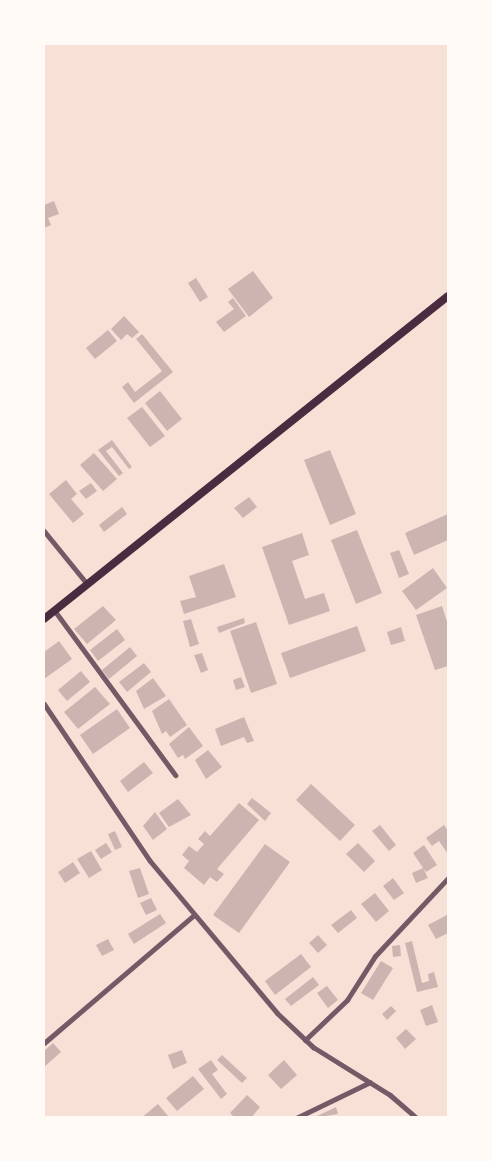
<!DOCTYPE html>
<style>
body{margin:0}
#map{position:relative;width:492px;height:1161px;overflow:hidden;background:#f7e1d7;font-family:Poppins,sans-serif}
div>[style]{position:absolute}
[style*='--x']{left:calc(var(--x)*1px);top:calc(var(--y)*1px);width:calc(var(--w)*1px);rotate:calc(var(--a)*1deg)}
.building>*{inset:0;background:#ccb4b1}
.minor>*{height:5px;margin:-2.5px;padding:0 2.5px;transform-origin:2.5px;border-radius:2.5px;background:#755966}
.primary>*{height:8px;margin:-4px;padding:0 4px;transform-origin:4px;border-radius:4px;background:#4a2c40}
span{translate:-50% -50%;white-space:nowrap;text-align:center;line-height:1.15;-webkit-text-stroke:4.5px #fffaf5;paint-order:stroke}
.frame{position:absolute;inset:0;border:45px solid #fffaf5;pointer-events:none}
</style>
<div id="map">
<div class="building">
<i style="clip-path:polygon(54px 201px,59px 214px,48px 218px,51px 225px,44px 228px,44px 205px)"></i>
<i style="clip-path:polygon(253px 271px,273px 298px,249px 317px,228px 289px)"></i>
<i style="clip-path:polygon(196px 278px,208px 297px,200px 302px,188px 283px)"></i>
<i style="clip-path:polygon(233px 298px,246px 316px,224px 332px,216px 322px,234px 309px,228px 302px)"></i>
<i style="clip-path:polygon(124px 316px,139px 332px,132px 338px,127px 334px,121px 340px,111px 329px)"></i>
<i style="clip-path:polygon(108px 330px,117px 341px,95px 359px,86px 348px)"></i>
<i style="clip-path:polygon(142px 334px,173px 372px,134px 403px,122px 387px,128px 382px,135px 392px,162px 371px,136px 339px)"></i>
<i style="clip-path:polygon(160px 391px,182px 419px,167px 431px,145px 403px)"></i>
<i style="clip-path:polygon(142px 407px,165px 436px,150px 447px,127px 418px)"></i>
<i style="clip-path:polygon(112px 440px,132px 467px,129px 469px,112px 447px,106px 451px,123px 473px,119px 476px,98px 450px)"></i>
<i style="clip-path:polygon(330px 450px,356px 514px,330px 525px,304px 460px)"></i>
<i style="clip-path:polygon(94px 453px,117px 479px,103px 491px,80px 465px)"></i>
<i style="clip-path:polygon(66px 480px,77px 494px,71px 499px,84px 514px,73px 523px,49px 494px)"></i>
<i style="clip-path:polygon(91px 483px,97px 491px,86px 499px,79px 491px)"></i>
<i style="clip-path:polygon(249px 497px,257px 507px,243px 518px,234px 508px)"></i>
<i style="clip-path:polygon(122px 507px,127px 514px,104px 532px,99px 525px)"></i>
<i style="clip-path:polygon(448px 514px,448px 540px,414px 555px,405px 533px)"></i>
<i style="clip-path:polygon(357px 530px,382px 593px,356px 604px,331px 540px)"></i>
<i style="clip-path:polygon(302px 533px,309px 555px,292px 561px,305px 599px,324px 593px,330px 611px,289px 625px,262px 547px)"></i>
<i style="clip-path:polygon(399px 550px,409px 574px,399px 578px,390px 553px)"></i>
<i style="clip-path:polygon(224px 564px,236px 597px,184px 614px,180px 601px,196px 597px,189px 576px)"></i>
<i style="clip-path:polygon(433px 568px,447px 588px,416px 610px,402px 591px)"></i>
<i style="clip-path:polygon(103px 606px,116px 620px,87px 644px,74px 629px)"></i>
<i style="clip-path:polygon(442px 606px,448px 625px,448px 666px,435px 670px,416px 615px)"></i>
<i style="clip-path:polygon(244px 618px,245px 623px,219px 633px,217px 627px)"></i>
<i style="clip-path:polygon(191px 619px,199px 644px,190px 647px,183px 621px)"></i>
<i style="clip-path:polygon(256px 622px,277px 684px,251px 693px,230px 631px)"></i>
<i style="clip-path:polygon(357px 626px,366px 651px,290px 678px,281px 653px)"></i>
<i style="clip-path:polygon(401px 627px,405px 641px,391px 645px,387px 632px)"></i>
<i style="clip-path:polygon(117px 629px,125px 640px,98px 661px,90px 650px)"></i>
<i style="clip-path:polygon(59px 641px,72px 659px,44px 679px,44px 652px)"></i>
<i style="clip-path:polygon(130px 647px,137px 656px,109px 679px,102px 670px)"></i>
<i style="clip-path:polygon(202px 653px,208px 670px,201px 673px,194px 655px)"></i>
<i style="clip-path:polygon(144px 663px,151px 672px,127px 692px,119px 682px)"></i>
<i style="clip-path:polygon(81px 671px,90px 682px,67px 701px,58px 690px)"></i>
<i style="clip-path:polygon(241px 677px,245px 687px,236px 690px,233px 680px)"></i>
<i style="clip-path:polygon(153px 678px,166px 696px,144px 709px,136px 691px)"></i>
<i style="clip-path:polygon(95px 687px,110px 704px,78px 729px,64px 712px)"></i>
<i style="clip-path:polygon(169px 699px,187px 725px,170px 737px,166px 731px,162px 734px,152px 711px)"></i>
<i style="clip-path:polygon(117px 709px,130px 728px,93px 754px,80px 735px)"></i>
<i style="clip-path:polygon(244px 717px,254px 741px,247px 743px,244px 737px,221px 746px,215px 729px)"></i>
<i style="clip-path:polygon(189px 727px,203px 746px,185px 759px,183px 755px,178px 758px,169px 744px)"></i>
<i style="clip-path:polygon(208px 750px,222px 767px,206px 779px,195px 760px)"></i>
<i style="clip-path:polygon(144px 762px,153px 773px,128px 792px,120px 781px)"></i>
<i style="clip-path:polygon(311px 784px,355px 825px,340px 841px,296px 800px)"></i>
<i style="clip-path:polygon(252px 798px,271px 813px,265px 821px,247px 804px)"></i>
<i style="clip-path:polygon(178px 799px,191px 815px,169px 827px,159px 813px)"></i>
<i style="clip-path:polygon(239px 803px,259px 820px,217px 869px,224px 874px,217px 882px,210px 877px,204px 885px,184px 868px,189px 861px,182px 855px,189px 846px,197px 852px,204px 844px,198px 839px,205px 831px,210px 836px)"></i>
<i style="clip-path:polygon(155px 812px,167px 829px,153px 840px,143px 826px)"></i>
<i style="clip-path:polygon(380px 825px,396px 845px,389px 851px,372px 831px)"></i>
<i style="clip-path:polygon(444px 825px,448px 831px,448px 854px,439px 841px,432px 846px,426px 838px)"></i>
<i style="clip-path:polygon(115px 831px,122px 847px,115px 850px,108px 834px)"></i>
<i style="clip-path:polygon(106px 843px,112px 852px,101px 859px,95px 850px)"></i>
<i style="clip-path:polygon(358px 843px,375px 861px,364px 872px,346px 854px)"></i>
<i style="clip-path:polygon(265px 844px,290px 862px,239px 933px,213px 915px)"></i>
<i style="clip-path:polygon(424px 845px,437px 865px,426px 872px,423px 868px,428px 878px,416px 883px,412px 873px,423px 868px,413px 853px)"></i>
<i style="clip-path:polygon(91px 851px,102px 870px,89px 878px,77px 859px)"></i>
<i style="clip-path:polygon(73px 862px,80px 873px,65px 883px,58px 872px)"></i>
<i style="clip-path:polygon(140px 868px,149px 894px,138px 898px,129px 871px)"></i>
<i style="clip-path:polygon(393px 878px,404px 893px,394px 900px,383px 886px)"></i>
<i style="clip-path:polygon(375px 893px,389px 911px,376px 922px,361px 904px)"></i>
<i style="clip-path:polygon(151px 898px,157px 910px,146px 915px,140px 903px)"></i>
<i style="clip-path:polygon(351px 910px,357px 918px,338px 933px,331px 925px)"></i>
<i style="clip-path:polygon(160px 914px,166px 923px,134px 944px,128px 934px)"></i>
<i style="clip-path:polygon(447px 915px,448px 933px,436px 939px,428px 925px)"></i>
<i style="clip-path:polygon(318px 935px,327px 945px,318px 953px,309px 943px)"></i>
<i style="clip-path:polygon(108px 939px,114px 950px,102px 956px,96px 945px)"></i>
<i style="clip-path:polygon(412px 941px,422px 983px,429px 981px,428px 974px,434px 972px,438px 987px,417px 992px,405px 943px)"></i>
<i style="clip-path:polygon(400px 945px,401px 956px,393px 957px,392px 946px)"></i>
<i style="clip-path:polygon(301px 954px,311px 967px,275px 995px,265px 981px)"></i>
<i style="clip-path:polygon(381px 961px,393px 968px,373px 1000px,361px 993px)"></i>
<i style="clip-path:polygon(313px 977px,319px 985px,291px 1006px,285px 999px)"></i>
<i style="clip-path:polygon(327px 986px,338px 1000px,328px 1008px,317px 993px)"></i>
<i style="clip-path:polygon(432px 1005px,438px 1022px,426px 1026px,420px 1010px)"></i>
<i style="clip-path:polygon(391px 1006px,396px 1011px,387px 1020px,382px 1014px)"></i>
<i style="clip-path:polygon(406px 1029px,416px 1039px,405px 1049px,396px 1038px)"></i>
<i style="clip-path:polygon(53px 1043px,61px 1052px,44px 1067px,44px 1051px)"></i>
<i style="clip-path:polygon(182px 1050px,187px 1063px,173px 1069px,168px 1055px)"></i>
<i style="clip-path:polygon(222px 1055px,247px 1078px,242px 1083px,217px 1060px)"></i>
<i style="clip-path:polygon(211px 1060px,218px 1070px,212px 1074px,227px 1094px,221px 1099px,198px 1069px)"></i>
<i style="clip-path:polygon(284px 1060px,297px 1075px,281px 1089px,268px 1075px)"></i>
<i style="clip-path:polygon(193px 1076px,204px 1089px,177px 1111px,166px 1098px)"></i>
<i style="clip-path:polygon(247px 1095px,260px 1107px,251px 1118px,235px 1118px,230px 1113px)"></i>
<i style="clip-path:polygon(158px 1104px,168px 1116px,141px 1118px)"></i>
<i style="clip-path:polygon(336px 1107px,338px 1114px,313px 1118px)"></i>
</div>
<div class="minor">
<i style="--x:44;--y:531;--w:68;--a:50.9"></i>
<i style="--x:54;--y:610;--w:205;--a:53.7"></i>
<i style="--x:44;--y:704;--w:189;--a:56"></i>
<i style="--x:150;--y:861;--w:198;--a:50.1"></i>
<i style="--x:277;--y:1013;--w:50;--a:43.4"></i>
<i style="--x:313;--y:1047;--w:91;--a:31.9"></i>
<i style="--x:390;--y:1095;--w:35;--a:41"></i>
<i style="--x:305;--y:1040;--w:58;--a:-43.6"></i>
<i style="--x:347;--y:1000;--w:52;--a:-57.5"></i>
<i style="--x:375;--y:956;--w:107;--a:-46.9"></i>
<i style="--x:44;--y:1043;--w:197;--a:-40.5"></i>
<i style="--x:296;--y:1118;--w:82;--a:-25.9"></i>
</div>
<div class="primary">
<i style="--x:44;--y:619;--w:517;--a:-38.64"></i>
</div>
<div class="frame"></div>
</div>
